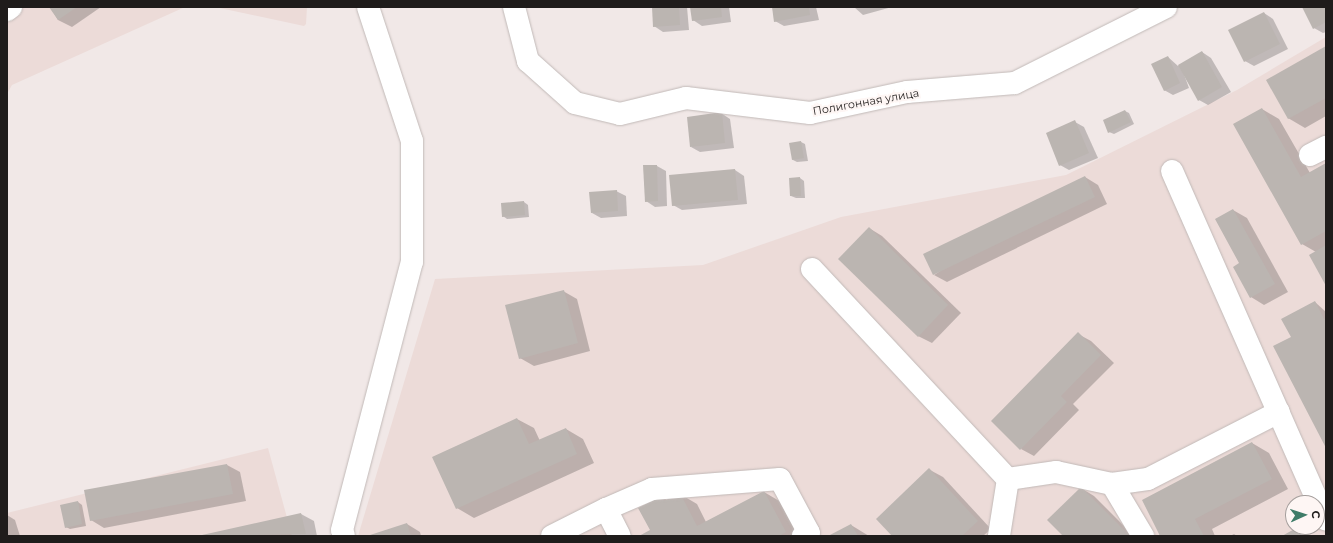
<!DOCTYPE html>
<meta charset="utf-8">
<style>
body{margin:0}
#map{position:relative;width:1333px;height:543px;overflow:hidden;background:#f1e8e7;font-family:Montserrat,sans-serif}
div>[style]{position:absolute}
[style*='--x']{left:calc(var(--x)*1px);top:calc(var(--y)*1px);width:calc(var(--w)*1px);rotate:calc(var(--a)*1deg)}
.built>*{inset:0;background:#ecdbd8}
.shadow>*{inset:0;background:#0003}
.building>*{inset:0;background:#bbb5b1}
.roads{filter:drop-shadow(0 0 1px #c1b9b7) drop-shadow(0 0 1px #c1b9b7)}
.minor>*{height:22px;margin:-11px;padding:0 11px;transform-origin:11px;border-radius:11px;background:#fff}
span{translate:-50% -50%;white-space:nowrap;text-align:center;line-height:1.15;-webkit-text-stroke:4px #fef6f4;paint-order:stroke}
.street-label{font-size:11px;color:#1f1c1b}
.frame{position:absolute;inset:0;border:8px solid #1f1c1b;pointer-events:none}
.north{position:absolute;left:1285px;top:495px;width:40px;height:40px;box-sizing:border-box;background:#fef6f4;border:1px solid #a59f9d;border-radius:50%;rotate:87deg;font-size:11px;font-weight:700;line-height:16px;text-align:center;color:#1f1c1b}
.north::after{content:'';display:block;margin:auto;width:14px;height:18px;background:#3f7c68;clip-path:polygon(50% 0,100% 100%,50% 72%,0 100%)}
</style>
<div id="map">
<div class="built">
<i style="clip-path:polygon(7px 7px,185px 7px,12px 85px,7px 94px)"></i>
<i style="clip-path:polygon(215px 7px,307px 7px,306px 24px,304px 26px)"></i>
<i style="clip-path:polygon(evenodd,1326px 37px,1326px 536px,358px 536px,435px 279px,703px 265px,841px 217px,1066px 175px,1237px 90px,1326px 37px,1293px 503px,1317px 503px,1317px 527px,1293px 527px,1293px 503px)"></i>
<i style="clip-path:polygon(268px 448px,292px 536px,7px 536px,7px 513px)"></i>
</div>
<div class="shadow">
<i style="clip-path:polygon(50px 7px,101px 7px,72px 27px,58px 20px)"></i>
<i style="clip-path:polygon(653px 7px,687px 7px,689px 30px,663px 32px,654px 26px)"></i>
<i style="clip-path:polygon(691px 7px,729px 7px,731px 22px,702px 26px,693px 20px)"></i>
<i style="clip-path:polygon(773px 7px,816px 7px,819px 20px,784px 26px,775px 21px)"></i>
<i style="clip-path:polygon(854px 7px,892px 7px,863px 15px)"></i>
<i style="clip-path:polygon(1303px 7px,1326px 7px,1326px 32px,1323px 33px,1314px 28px)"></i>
<i style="clip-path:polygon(1264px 13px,1273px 19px,1288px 49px,1254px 66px,1245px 61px)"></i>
<i style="clip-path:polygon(1326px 47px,1326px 116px,1305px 128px,1288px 118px)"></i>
<i style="clip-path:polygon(1202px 52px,1211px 58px,1231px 92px,1208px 105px,1199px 100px,1182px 69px,1189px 88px,1173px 95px,1164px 90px,1168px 57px,1178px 66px)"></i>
<i style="clip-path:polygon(1262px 109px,1279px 119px,1310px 173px,1326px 164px,1326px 284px,1316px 252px,1302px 244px)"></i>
<i style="clip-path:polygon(1125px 111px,1129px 113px,1134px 124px,1114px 134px,1109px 132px)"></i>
<i style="clip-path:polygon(721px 113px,730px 119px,734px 148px,700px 152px,691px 147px)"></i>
<i style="clip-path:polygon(1075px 122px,1084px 127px,1098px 158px,1069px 170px,1060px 165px)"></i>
<i style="clip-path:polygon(801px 142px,805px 144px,808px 161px,797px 162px,793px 160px)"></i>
<i style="clip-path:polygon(657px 166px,666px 171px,667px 206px,655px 207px,646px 201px)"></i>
<i style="clip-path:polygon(735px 170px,744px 176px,747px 204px,682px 210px,673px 205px,670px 176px)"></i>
<i style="clip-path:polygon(1085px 177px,1098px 185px,1107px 204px,947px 282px,934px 275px)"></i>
<i style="clip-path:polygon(800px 178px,804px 181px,805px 198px,796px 198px,791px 196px)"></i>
<i style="clip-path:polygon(616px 191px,626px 196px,627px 216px,601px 218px,592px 213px)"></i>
<i style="clip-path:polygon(524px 202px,528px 205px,529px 217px,507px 219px,503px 216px)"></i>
<i style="clip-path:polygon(1233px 210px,1247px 218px,1288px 292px,1264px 305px,1251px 297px)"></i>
<i style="clip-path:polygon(869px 228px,882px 236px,961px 313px,932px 343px,918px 336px)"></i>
<i style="clip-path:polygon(563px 291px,577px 299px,590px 351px,534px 366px,520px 358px)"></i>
<i style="clip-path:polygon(1315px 302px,1326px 312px,1326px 446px,1293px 337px)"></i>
<i style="clip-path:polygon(1078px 334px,1091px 341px,1114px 363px,1073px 404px,1079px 410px,1034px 456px,1021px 449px)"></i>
<i style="clip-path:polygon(517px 419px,534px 428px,540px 441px,566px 429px,583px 439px,594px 463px,474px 518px,457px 508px)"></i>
<i style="clip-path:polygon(1252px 443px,1269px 453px,1288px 489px,1212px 529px,1215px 536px,1162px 536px)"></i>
<i style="clip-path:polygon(227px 465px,240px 472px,246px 501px,104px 528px,91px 520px,85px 491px)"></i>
<i style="clip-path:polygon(930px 470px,943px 477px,991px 529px,983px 536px,893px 536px)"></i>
<i style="clip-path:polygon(1081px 488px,1094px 496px,1134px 536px,1064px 536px)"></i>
<i style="clip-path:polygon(764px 492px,781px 502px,799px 536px,642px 536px,651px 531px,662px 497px,668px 501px,680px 494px,697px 504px,706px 522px)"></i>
<i style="clip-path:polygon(78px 502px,82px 505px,86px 526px,70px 529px,66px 527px)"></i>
<i style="clip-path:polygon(301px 514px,314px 521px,317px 536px,203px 536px)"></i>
<i style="clip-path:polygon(7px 515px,15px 520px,20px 536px,7px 536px)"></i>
<i style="clip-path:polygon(407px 524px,420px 532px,421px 536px,370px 536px)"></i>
<i style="clip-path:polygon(851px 525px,869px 536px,831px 536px)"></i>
<i style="clip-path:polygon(1298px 528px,1311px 536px,1284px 536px)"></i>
<i style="clip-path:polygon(1234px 534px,1237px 536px,1230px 536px)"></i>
</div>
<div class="building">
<i style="clip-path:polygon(49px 7px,77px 7px,58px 20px)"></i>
<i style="clip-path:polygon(652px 7px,679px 7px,680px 25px,653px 27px)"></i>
<i style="clip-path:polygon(690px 7px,721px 7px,722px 17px,692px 21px)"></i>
<i style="clip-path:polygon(772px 7px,809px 7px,810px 15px,774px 22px)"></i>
<i style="clip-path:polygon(1302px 7px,1326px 7px,1326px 22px,1313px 29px)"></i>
<i style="clip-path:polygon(1264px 12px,1280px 44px,1244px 62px,1228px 30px)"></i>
<i style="clip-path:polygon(1326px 46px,1326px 98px,1288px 119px,1266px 80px)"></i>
<i style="clip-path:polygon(1202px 51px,1222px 87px,1198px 101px,1178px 65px)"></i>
<i style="clip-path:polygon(1168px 56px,1180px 83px,1164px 91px,1151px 64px)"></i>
<i style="clip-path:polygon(1262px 108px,1301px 177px,1326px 163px,1326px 231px,1301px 245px,1233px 124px)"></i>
<i style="clip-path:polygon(1125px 110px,1131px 122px,1108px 133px,1103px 120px)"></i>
<i style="clip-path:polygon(722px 112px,725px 143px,690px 147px,687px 117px)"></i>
<i style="clip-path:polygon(1075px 120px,1089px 153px,1059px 166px,1046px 133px)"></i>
<i style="clip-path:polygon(801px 141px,804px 158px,792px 160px,789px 143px)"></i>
<i style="clip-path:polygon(643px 165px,657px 165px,658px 201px,645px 202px)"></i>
<i style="clip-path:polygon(735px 169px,738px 200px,672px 206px,669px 175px)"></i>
<i style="clip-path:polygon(1085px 176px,1095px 197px,933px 275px,923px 254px)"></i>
<i style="clip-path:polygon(800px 177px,801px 196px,790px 196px,789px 178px)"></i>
<i style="clip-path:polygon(617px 190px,618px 211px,591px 213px,589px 192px)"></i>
<i style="clip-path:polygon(524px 201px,525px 215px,502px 217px,501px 203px)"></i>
<i style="clip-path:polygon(1233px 209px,1275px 284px,1250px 298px,1233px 267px,1239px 263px,1215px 219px)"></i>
<i style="clip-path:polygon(869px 227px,948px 305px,918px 337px,838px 259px)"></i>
<i style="clip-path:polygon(1326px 245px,1326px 286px,1309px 255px)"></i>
<i style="clip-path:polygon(564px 290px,578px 343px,519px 359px,505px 305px)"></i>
<i style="clip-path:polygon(1315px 301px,1324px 319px,1326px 318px,1326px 448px,1273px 346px,1291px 337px,1281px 319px)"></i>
<i style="clip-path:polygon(1078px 332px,1101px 355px,1061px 396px,1067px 402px,1020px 450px,991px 421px)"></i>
<i style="clip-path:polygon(517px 418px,529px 444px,566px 428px,577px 454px,456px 509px,432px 457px)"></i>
<i style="clip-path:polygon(1252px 442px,1272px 479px,1195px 519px,1204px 536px,1160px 536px,1142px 500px)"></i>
<i style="clip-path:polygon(227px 464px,233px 494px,90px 521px,84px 490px)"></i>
<i style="clip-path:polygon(929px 468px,978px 521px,962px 536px,892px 536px,876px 519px)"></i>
<i style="clip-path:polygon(1081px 487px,1130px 536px,1063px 536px,1047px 520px)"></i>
<i style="clip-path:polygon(764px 491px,786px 532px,779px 536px,639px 536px,650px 530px,638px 508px,662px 496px,664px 501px,680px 493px,697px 526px)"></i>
<i style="clip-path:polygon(78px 501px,82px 524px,65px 528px,60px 505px)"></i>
<i style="clip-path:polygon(301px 513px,306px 534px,202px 536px,202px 535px)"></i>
<i style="clip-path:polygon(407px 523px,411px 536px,367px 536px)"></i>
<i style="clip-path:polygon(851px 524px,858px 536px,828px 536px)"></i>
<i style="clip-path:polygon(1298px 527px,1303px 536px,1282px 536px)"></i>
</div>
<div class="roads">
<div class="minor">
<i style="--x:514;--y:7;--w:56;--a:75.5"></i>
<i style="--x:528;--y:61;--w:63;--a:41.8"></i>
<i style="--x:575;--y:103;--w:46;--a:13.7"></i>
<i style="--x:620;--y:114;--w:68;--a:-13.6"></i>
<i style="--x:686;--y:98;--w:125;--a:6.9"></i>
<i style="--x:810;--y:113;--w:99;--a:-12.2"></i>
<i style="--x:907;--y:92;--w:108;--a:-4.8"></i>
<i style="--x:1015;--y:83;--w:169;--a:-26.7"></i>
<i style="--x:7;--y:10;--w:5;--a:-37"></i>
<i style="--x:1310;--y:155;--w:18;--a:-27"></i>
<i style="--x:1172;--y:171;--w:381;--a:66.2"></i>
<i style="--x:812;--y:269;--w:287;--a:47"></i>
<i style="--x:1008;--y:479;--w:58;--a:99"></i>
<i style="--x:1008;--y:479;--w:49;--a:-8.3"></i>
<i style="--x:1056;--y:472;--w:57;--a:12.1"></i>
<i style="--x:1112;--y:484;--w:36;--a:-8"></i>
<i style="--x:1148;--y:479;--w:147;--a:-27.1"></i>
<i style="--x:1112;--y:484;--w:61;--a:59.2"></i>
<i style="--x:606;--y:509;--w:50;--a:-23.5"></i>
<i style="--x:652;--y:489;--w:128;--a:-4.5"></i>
<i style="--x:780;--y:479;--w:61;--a:61.8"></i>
<i style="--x:809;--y:533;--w:7;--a:153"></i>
<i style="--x:344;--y:536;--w:6;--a:-108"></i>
<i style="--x:342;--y:530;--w:277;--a:-75.4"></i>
<i style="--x:412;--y:262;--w:121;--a:-90"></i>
<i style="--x:412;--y:141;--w:141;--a:-108.2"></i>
<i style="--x:552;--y:536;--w:60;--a:-26.6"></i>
<i style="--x:606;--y:509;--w:30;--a:63"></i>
</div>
</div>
<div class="street-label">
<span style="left:866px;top:102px;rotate:-10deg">Полигонная улица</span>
</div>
<div class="frame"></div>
<div class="north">С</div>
</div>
